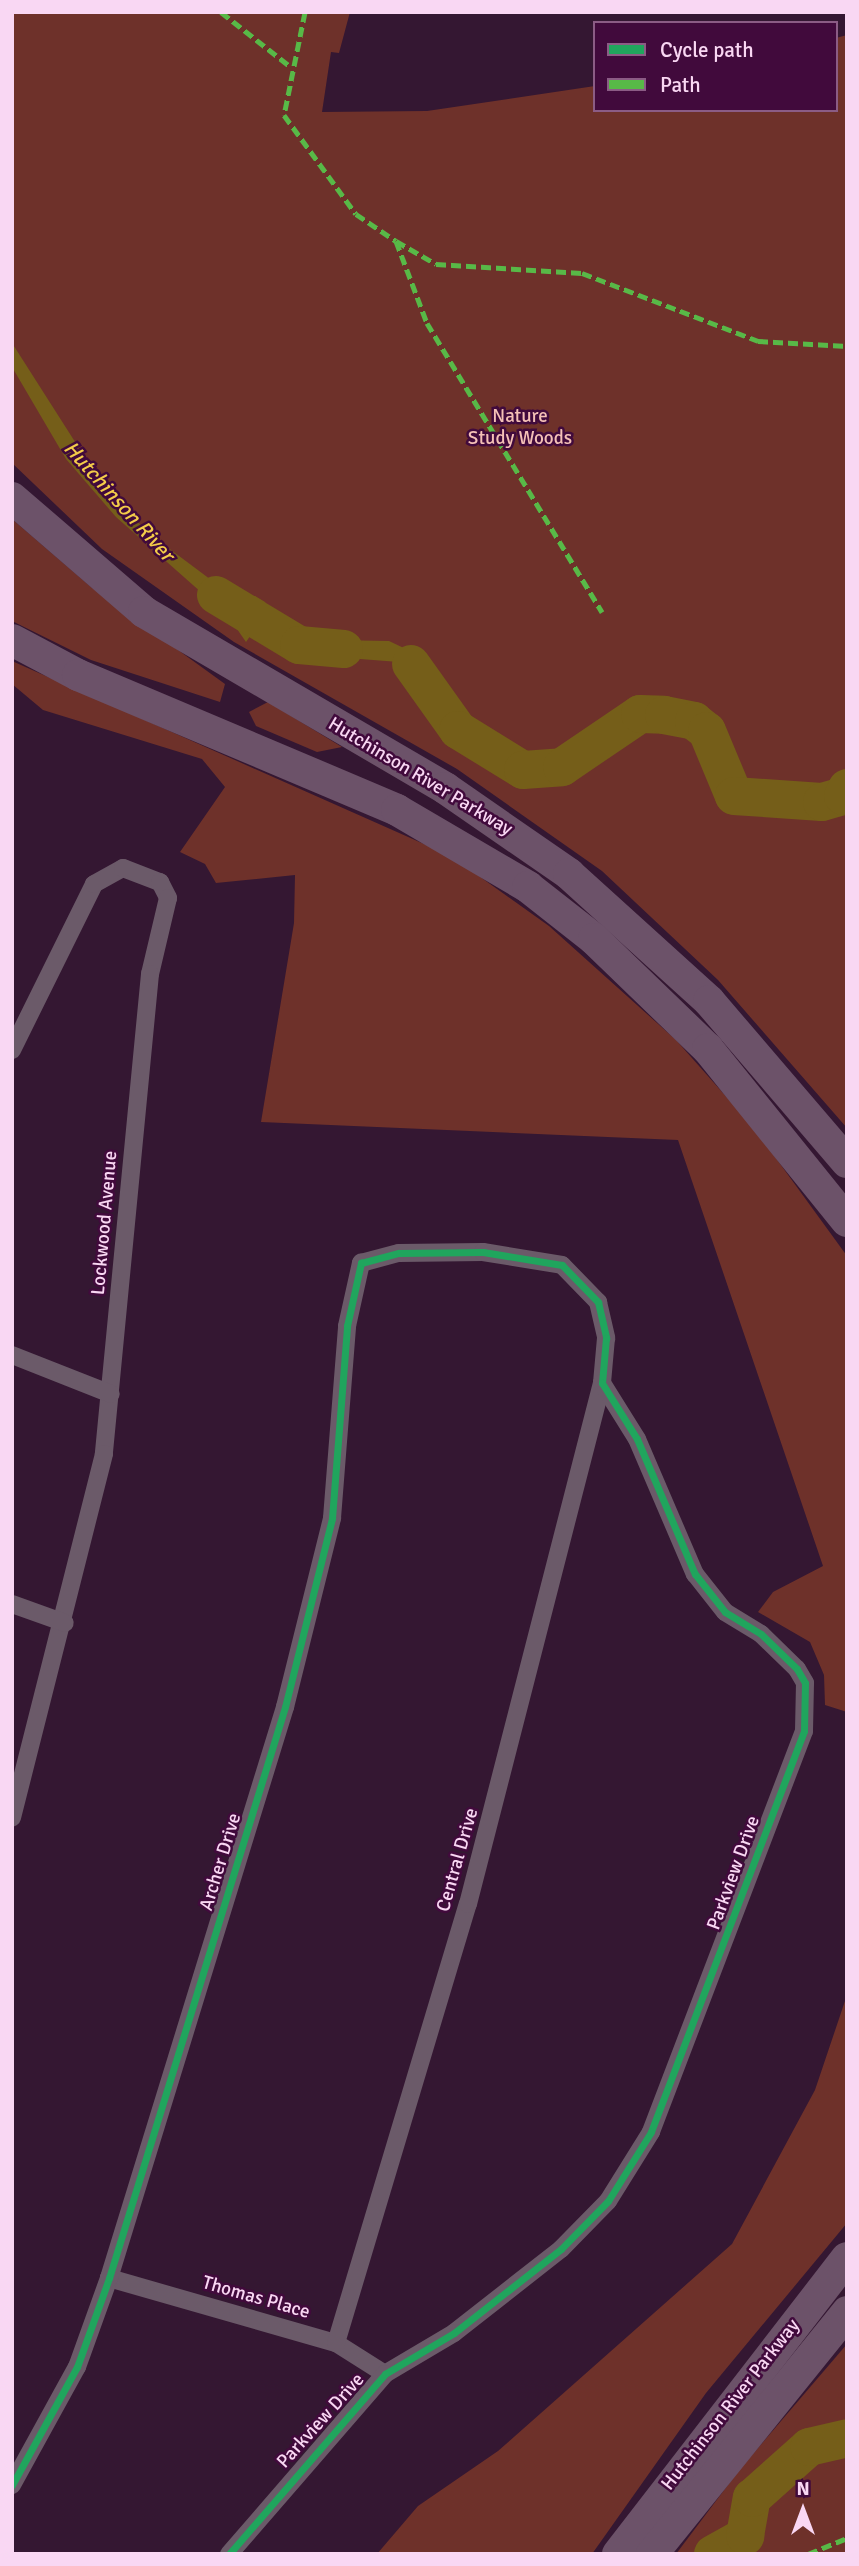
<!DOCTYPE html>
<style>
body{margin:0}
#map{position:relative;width:859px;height:2566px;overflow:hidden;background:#341732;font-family:Signika,sans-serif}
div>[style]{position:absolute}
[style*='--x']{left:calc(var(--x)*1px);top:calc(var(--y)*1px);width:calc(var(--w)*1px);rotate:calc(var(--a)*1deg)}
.green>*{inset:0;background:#6e312a}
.water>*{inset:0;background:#755e19}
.river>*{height:38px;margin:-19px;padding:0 19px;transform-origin:19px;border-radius:19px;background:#755e19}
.street>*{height:18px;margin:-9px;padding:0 9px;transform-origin:9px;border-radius:9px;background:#6b5a69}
.highway>*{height:32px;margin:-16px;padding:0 16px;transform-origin:16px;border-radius:16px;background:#6c5269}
.quiet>*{height:5px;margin-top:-2.5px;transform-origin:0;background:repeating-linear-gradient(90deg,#58b947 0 10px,transparent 0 15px)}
.cycleway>*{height:7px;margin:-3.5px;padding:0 3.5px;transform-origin:3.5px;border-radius:3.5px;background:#20a55d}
span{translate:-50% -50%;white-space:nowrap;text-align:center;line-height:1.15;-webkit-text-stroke:5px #410a3c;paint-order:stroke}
.park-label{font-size:19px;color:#f4c1b6}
.street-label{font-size:19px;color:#f9d7f3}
.water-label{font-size:21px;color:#f3cc49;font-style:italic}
.frame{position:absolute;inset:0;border:14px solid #f9d7f3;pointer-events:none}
.legend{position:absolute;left:593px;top:21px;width:245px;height:91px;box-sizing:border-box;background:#410a3c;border:2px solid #8b5c85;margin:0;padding:9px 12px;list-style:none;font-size:21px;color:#f9d7f3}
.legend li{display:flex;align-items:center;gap:14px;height:35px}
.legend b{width:35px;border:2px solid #8b5c85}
.north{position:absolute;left:768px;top:2475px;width:70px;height:70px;-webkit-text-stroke:5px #410a3c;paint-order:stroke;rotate:0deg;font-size:19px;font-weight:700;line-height:28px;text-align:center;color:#f9d7f3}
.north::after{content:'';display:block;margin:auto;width:24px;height:32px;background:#f9d7f3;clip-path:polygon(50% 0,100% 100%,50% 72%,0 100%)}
</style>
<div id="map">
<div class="green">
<i style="clip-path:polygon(12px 12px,350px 12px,339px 53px,331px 52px,322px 112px,427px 111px,595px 86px,595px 110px,836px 110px,836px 38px,847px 35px,847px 1128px,718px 980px,602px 871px,457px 769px,234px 642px,102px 549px,12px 463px)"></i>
<i style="clip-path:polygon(12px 519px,91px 587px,225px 684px,220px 702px,91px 660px,12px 621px)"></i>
<i style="clip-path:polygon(12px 661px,451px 856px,549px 926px,676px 1040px,754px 1128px,847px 1256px,847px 1712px,825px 1705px,824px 1675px,810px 1642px,758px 1612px,773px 1592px,823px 1566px,678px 1140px,261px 1122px,294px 923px,295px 875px,216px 883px,205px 864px,180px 852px,225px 787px,202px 759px,43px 710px,12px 684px)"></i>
<i style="clip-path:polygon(268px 702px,342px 747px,317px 752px,256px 726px,249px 712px)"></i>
<i style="clip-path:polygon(847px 1995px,847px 2223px,706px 2393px,592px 2554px,377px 2554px,418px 2506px,498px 2451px,732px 2244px,815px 2090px)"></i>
<i style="clip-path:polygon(847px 2344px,847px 2554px,676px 2554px,740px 2469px)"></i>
</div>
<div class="water">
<i style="clip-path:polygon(12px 343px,107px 492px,151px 535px,238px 600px,255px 596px,265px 602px,268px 610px,246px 642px,228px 616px,116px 517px,66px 459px,12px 367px)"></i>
<i style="clip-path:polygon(301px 628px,332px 640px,389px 641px,408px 650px,430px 674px,440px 713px,399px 662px,295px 654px,289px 649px)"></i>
</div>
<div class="river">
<i style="--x:216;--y:595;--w:97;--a:31.1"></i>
<i style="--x:299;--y:645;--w:45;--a:5.1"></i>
<i style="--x:411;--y:664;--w:81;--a:54.5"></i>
<i style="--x:458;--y:730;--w:76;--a:31.6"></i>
<i style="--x:523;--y:770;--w:39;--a:-4"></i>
<i style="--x:562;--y:767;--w:94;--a:-34.2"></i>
<i style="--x:640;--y:714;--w:24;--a:2"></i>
<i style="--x:664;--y:715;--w:31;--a:11"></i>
<i style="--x:694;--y:721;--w:16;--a:38"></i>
<i style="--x:707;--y:731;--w:70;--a:67.4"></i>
<i style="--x:734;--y:796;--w:88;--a:3.9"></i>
<i style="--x:822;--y:802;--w:22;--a:-16"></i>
<i style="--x:843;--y:796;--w:9;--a:-63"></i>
<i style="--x:713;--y:2554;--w:37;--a:-29"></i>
<i style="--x:745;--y:2536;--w:39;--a:-80"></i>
<i style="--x:752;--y:2498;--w:76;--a:-41.8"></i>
<i style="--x:809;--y:2447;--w:39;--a:-13"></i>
</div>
<div class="street">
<i style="--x:12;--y:1050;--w:185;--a:-63.7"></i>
<i style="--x:94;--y:884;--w:33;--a:-29"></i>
<i style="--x:123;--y:868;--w:40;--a:21"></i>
<i style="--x:160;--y:882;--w:18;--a:63"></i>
<i style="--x:168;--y:898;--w:78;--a:103.3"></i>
<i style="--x:150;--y:974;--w:482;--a:95.5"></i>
<i style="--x:104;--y:1454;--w:375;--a:104.2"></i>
<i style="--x:12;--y:1355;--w:106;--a:21.5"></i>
<i style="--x:12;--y:1604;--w:56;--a:19.7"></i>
<i style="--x:109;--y:2278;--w:236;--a:16"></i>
<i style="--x:336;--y:2343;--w:58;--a:32.3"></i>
<i style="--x:336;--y:2343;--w:458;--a:-73.3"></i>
<i style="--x:468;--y:1904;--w:538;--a:-75.58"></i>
<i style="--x:12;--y:2485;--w:135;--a:-61.2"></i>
<i style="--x:77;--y:2367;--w:95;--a:-70.2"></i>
<i style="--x:109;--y:2278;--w:598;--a:-72.87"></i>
<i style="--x:285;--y:1707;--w:195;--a:-76"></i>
<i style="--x:332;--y:1518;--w:193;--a:-85.5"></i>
<i style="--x:347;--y:1326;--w:65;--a:-77.5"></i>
<i style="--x:361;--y:1263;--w:39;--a:-15"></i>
<i style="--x:399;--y:1253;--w:84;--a:-0.7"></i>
<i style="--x:483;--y:1252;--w:80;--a:9.3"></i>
<i style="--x:562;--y:1265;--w:52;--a:45.8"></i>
<i style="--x:598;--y:1302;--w:37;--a:77"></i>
<i style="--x:606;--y:1338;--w:45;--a:95.1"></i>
<i style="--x:602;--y:1383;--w:66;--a:58"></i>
<i style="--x:637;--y:1439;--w:147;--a:66.8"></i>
<i style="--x:695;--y:1574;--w:48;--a:51.7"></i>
<i style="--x:725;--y:1612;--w:42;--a:31.4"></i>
<i style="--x:761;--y:1634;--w:50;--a:44.2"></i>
<i style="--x:797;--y:1669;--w:16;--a:60"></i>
<i style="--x:805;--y:1683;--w:48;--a:91.2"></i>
<i style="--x:804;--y:1731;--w:429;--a:110.9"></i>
<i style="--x:651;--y:2132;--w:81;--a:121.9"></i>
<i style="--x:608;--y:2201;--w:67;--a:134.4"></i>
<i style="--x:561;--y:2249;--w:136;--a:141.9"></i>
<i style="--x:454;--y:2333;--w:80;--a:149.3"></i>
<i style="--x:385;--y:2374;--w:238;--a:130.9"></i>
</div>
<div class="highway">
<i style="--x:12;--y:498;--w:174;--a:40.8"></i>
<i style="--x:144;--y:612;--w:349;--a:30.3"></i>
<i style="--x:445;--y:788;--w:151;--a:34.7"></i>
<i style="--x:569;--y:874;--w:189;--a:42.2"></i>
<i style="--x:709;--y:1001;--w:212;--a:49.4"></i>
<i style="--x:12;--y:640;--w:75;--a:27.9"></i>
<i style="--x:78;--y:675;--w:346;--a:22.9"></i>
<i style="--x:397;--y:810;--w:152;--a:30.4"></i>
<i style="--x:528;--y:887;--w:84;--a:38.2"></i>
<i style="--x:594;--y:939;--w:158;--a:44"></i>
<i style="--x:708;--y:1049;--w:221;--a:51.1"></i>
<i style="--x:618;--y:2554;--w:374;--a:-52.3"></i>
<i style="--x:652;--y:2554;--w:311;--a:-51.1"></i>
</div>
<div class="quiet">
<i style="--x:221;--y:12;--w:89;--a:38.2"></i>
<i style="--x:305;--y:12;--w:105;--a:101.5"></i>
<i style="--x:284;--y:115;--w:122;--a:54"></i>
<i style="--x:356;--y:214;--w:48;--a:34"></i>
<i style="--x:396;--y:241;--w:46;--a:29.9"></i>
<i style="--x:436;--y:264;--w:146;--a:3.5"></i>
<i style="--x:582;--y:273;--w:189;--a:21.1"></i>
<i style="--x:758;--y:341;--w:89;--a:3.2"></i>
<i style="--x:396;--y:241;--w:88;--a:69.3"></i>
<i style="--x:427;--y:323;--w:338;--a:58.8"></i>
<i style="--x:808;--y:2554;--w:42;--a:-22.3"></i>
</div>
<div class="cycleway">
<i style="--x:12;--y:2485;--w:135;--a:-61.2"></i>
<i style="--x:77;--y:2367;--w:95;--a:-70.2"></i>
<i style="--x:109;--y:2278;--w:598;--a:-72.87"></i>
<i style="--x:285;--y:1707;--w:195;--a:-76"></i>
<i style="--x:332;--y:1518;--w:193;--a:-85.5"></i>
<i style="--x:347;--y:1326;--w:65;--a:-77.5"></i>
<i style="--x:361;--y:1263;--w:39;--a:-15"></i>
<i style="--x:399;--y:1253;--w:84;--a:-0.7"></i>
<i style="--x:483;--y:1252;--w:80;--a:9.3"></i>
<i style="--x:562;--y:1265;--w:52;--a:45.8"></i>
<i style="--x:598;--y:1302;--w:37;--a:77"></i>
<i style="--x:606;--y:1338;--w:45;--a:95.1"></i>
<i style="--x:602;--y:1383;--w:66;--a:58"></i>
<i style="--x:637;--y:1439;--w:147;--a:66.8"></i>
<i style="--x:695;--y:1574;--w:48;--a:51.7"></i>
<i style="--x:725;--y:1612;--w:42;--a:31.4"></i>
<i style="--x:761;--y:1634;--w:50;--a:44.2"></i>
<i style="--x:797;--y:1669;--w:16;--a:60"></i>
<i style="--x:805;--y:1683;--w:48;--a:91.2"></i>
<i style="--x:804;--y:1731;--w:429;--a:110.9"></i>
<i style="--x:651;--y:2132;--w:81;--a:121.9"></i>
<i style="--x:608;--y:2201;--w:67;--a:134.4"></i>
<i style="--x:561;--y:2249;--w:136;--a:141.9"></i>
<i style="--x:454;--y:2333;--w:80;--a:149.3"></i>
<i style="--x:385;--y:2374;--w:238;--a:130.9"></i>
</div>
<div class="park-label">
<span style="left:520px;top:428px">Nature<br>Study Woods</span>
</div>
<div class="street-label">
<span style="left:420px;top:777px;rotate:31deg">Hutchinson River Parkway</span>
<span style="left:105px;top:1223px;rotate:-85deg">Lockwood Avenue</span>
<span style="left:458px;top:1860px;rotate:-74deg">Central Drive</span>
<span style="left:221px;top:1862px;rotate:-73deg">Archer Drive</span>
<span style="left:734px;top:1873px;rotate:-70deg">Parkview Drive</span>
<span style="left:256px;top:2298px;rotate:16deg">Thomas Place</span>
<span style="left:731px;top:2405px;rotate:-52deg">Hutchinson River Parkway</span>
<span style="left:321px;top:2421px;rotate:-48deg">Parkview Drive</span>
</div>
<div class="water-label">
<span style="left:119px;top:501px;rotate:48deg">Hutchinson River</span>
</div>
<div class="frame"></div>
<ul class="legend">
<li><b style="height:9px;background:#20a55d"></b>Cycle path</li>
<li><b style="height:9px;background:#58b947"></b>Path</li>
</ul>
<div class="north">N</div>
</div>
